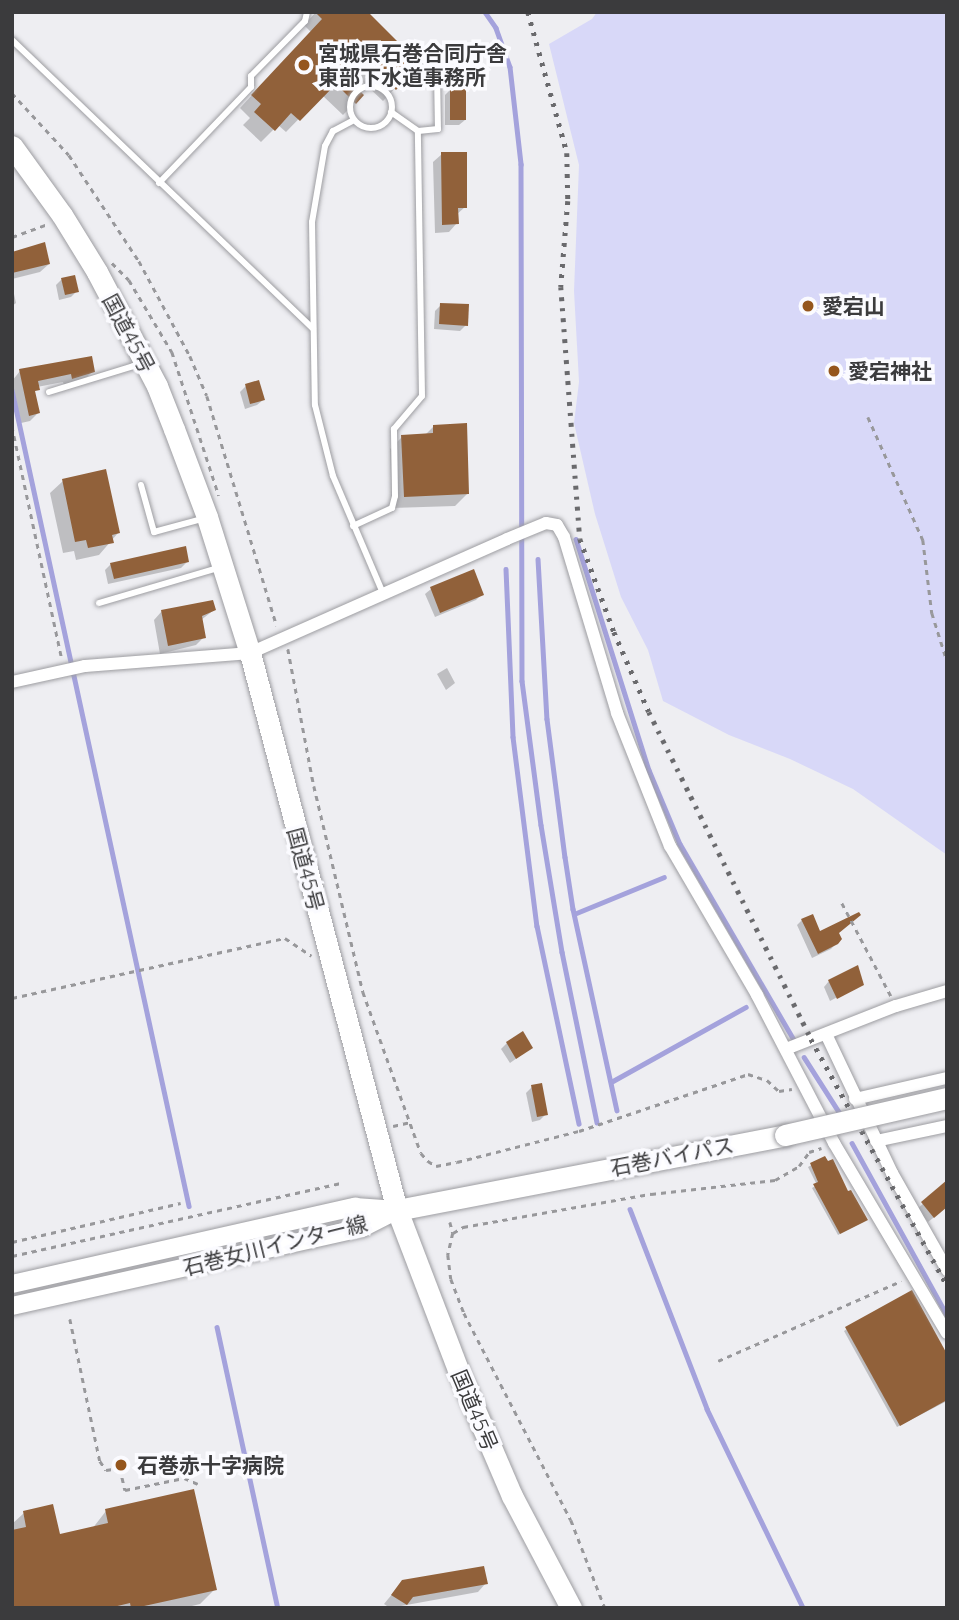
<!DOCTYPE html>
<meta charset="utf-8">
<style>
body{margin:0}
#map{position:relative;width:959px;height:1620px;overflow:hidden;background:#eeeef2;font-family:Quicksand,"Noto Sans JP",sans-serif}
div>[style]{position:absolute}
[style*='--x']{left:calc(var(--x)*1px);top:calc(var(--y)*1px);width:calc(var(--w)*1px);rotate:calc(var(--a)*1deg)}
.green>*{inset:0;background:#d8d8f8}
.shadow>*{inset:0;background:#0003}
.stream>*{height:4.5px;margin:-2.25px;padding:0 2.25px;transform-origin:2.25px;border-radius:2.25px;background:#a4a2dc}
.building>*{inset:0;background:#91613a}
.path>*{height:2.5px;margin-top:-1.25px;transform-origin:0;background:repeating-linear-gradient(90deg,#98989b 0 5px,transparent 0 10px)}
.roads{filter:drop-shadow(0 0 2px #9d9da1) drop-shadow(0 0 2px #9d9da1)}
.service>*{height:6px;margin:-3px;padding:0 3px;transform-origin:3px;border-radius:3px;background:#fff}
.service>.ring{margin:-3px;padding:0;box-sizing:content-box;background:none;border:6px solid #fff;border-radius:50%}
.minor>*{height:12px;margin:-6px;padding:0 6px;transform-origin:6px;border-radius:6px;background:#fff}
.secondary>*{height:18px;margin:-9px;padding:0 9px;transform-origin:9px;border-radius:9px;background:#fff}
.trunk>*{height:21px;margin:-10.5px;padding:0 10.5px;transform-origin:10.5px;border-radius:10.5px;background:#fff}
.rail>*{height:4.5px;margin-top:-2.25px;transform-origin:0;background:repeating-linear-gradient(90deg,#6a6a6d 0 3.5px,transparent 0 10.5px)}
.bridges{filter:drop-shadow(0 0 2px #9d9da1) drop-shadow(0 0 2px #9d9da1)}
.trunk-bridge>*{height:21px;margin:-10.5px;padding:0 10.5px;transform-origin:10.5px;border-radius:10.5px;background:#fff}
.dots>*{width:19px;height:19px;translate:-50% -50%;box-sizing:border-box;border:4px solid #fbfbff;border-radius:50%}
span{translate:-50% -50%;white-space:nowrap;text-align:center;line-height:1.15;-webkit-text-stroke:7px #fbfbff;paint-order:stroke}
.poi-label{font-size:21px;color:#3b3b3d;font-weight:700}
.left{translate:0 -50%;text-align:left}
.street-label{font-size:21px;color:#3b3b3d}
.frame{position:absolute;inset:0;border:14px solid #3b3b3d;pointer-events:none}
</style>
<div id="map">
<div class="green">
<i style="clip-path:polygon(597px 12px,947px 12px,947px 855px,853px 789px,790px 759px,729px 735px,663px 701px,648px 650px,621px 597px,595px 514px,574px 423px,579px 382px,574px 291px,579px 165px,549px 44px,592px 19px)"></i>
</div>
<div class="shadow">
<i style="clip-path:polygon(316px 12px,418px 64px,383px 101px,348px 68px,341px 76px,362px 95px,343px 115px,322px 95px,286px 132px,278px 125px,261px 142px,243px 125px,250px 118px,240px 108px,311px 32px,304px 25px)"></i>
<i style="clip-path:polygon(451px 89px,465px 120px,459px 125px,445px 125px,445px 95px)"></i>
<i style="clip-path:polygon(442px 154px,465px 207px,456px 215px,457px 223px,449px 232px,435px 233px,433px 162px)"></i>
<i style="clip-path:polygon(12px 253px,49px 264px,40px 272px,12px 279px)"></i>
<i style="clip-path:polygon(62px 279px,77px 291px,71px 297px,59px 300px,56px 285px)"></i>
<i style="clip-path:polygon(12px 285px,16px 303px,12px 306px)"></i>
<i style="clip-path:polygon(441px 305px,466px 325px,460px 331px,434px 329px,435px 311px)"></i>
<i style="clip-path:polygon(20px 371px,93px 371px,85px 379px,64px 386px,63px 382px,37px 387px,34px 393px,38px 413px,30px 421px,21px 423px,12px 381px)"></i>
<i style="clip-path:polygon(246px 386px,263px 400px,257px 405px,245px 409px,240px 392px)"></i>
<i style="clip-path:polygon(434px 426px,468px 493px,455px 506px,392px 508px,390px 449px,402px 437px,425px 435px)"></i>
<i style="clip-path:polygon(63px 481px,118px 533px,99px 555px,76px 560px,74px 551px,63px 553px,50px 493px)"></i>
<i style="clip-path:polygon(187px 562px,181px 568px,108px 584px,105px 570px,111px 564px)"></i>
<i style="clip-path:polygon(431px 589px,482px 594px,476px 600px,435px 617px,425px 594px)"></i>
<i style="clip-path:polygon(214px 610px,201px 620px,204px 637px,196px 645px,160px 654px,154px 620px,162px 611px)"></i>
<i style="clip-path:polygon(447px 668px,455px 683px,446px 690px,437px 674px)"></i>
<i style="clip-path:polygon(802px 920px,819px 933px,838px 934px,840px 939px,831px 949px,812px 958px,797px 925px)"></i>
<i style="clip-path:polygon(829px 981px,862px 984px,830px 1001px,824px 987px)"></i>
<i style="clip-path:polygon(507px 1043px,531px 1048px,510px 1063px,501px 1049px)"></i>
<i style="clip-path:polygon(532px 1087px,546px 1114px,540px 1120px,532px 1122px,526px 1093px)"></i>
<i style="clip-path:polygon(824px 1158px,863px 1222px,838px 1235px,812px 1188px,817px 1185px,808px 1167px)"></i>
<i style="clip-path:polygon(947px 1183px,947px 1207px,928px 1222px,917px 1209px)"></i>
<i style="clip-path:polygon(847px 1329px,947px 1357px,947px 1401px,897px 1427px,844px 1331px)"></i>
<i style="clip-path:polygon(106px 1511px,215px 1589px,200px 1604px,184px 1608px,12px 1608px,12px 1524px,24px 1513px,59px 1536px,92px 1529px)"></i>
<i style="clip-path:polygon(402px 1582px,486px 1583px,478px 1592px,390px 1608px,384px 1604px)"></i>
</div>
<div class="stream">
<i style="--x:485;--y:12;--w:19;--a:55"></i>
<i style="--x:496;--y:28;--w:41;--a:70.3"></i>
<i style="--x:510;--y:67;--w:98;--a:83.5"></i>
<i style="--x:521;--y:164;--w:517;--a:89.89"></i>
<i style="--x:522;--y:681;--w:145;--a:82.5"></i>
<i style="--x:541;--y:825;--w:129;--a:80.6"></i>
<i style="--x:562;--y:952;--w:174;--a:78.4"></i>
<i style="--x:12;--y:390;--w:835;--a:77.76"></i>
<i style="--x:576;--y:539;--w:242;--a:72.5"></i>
<i style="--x:649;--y:770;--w:80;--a:67.3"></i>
<i style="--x:680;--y:844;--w:227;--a:59.8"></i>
<i style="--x:538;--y:559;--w:160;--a:86.8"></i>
<i style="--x:547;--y:719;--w:139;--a:82.6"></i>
<i style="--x:565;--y:857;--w:53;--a:81.3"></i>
<i style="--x:573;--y:909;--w:206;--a:77.7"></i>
<i style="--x:506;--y:569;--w:168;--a:87.6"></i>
<i style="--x:513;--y:737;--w:191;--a:82.8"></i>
<i style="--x:537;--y:926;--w:202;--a:78"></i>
<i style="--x:574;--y:914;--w:97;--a:-22.3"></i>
<i style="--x:804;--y:1057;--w:65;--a:57.5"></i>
<i style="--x:611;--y:1082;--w:154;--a:-29.1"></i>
<i style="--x:852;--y:1143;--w:196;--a:61.1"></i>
<i style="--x:630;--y:1209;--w:214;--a:68.9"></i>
<i style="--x:707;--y:1409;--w:221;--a:64.2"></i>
<i style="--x:217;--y:1327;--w:288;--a:77.8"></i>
</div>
<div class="building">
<i style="clip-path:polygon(315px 12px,368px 12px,420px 64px,396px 90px,361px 56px,344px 76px,364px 95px,356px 104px,336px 84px,300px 121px,291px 113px,275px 131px,254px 112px,261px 104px,251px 95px,322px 19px)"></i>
<i style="clip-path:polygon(450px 87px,466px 87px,466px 120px,450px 120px)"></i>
<i style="clip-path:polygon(441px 152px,467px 152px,467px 208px,458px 208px,459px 224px,442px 225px)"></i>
<i style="clip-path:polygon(45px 242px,50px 264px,12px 273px,12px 252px)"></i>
<i style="clip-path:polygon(75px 275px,79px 292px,65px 295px,61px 278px)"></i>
<i style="clip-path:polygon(440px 303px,469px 304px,468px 326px,439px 324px)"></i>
<i style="clip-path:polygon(92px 356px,95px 372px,72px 379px,71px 374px,38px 381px,40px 390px,35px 391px,40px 413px,29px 416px,19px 369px)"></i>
<i style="clip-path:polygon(259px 380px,265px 400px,250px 404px,245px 384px)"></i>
<i style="clip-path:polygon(467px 423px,469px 494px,404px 497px,401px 435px,433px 433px,433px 425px)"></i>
<i style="clip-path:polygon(106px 469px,120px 533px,112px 535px,114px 543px,88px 548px,86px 540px,75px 542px,62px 479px)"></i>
<i style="clip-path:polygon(186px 546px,189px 562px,114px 579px,110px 563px)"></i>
<i style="clip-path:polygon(474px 569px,484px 595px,440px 613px,430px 587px)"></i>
<i style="clip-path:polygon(213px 600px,216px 610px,202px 616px,206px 638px,168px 646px,161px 610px)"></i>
<i style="clip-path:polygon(859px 912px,861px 915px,839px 933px,842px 939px,838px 944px,818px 954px,801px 919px,813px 914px,820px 931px)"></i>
<i style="clip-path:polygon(858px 965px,864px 985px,837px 999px,828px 980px)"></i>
<i style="clip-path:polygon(523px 1031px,533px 1048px,516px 1059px,506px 1042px)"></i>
<i style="clip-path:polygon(542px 1083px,548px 1115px,537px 1117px,531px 1085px)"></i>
<i style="clip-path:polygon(825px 1156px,828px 1161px,833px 1159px,848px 1191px,851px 1190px,868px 1220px,840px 1234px,813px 1184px,818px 1182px,810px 1163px)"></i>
<i style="clip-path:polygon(947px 1180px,947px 1207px,934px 1218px,921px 1202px)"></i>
<i style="clip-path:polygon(912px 1290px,947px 1354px,947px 1400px,900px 1426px,845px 1327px)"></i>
<i style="clip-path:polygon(194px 1489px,217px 1590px,135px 1608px,131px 1608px,130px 1603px,109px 1608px,12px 1608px,12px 1530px,26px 1527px,23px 1511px,53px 1504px,60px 1534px,108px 1523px,105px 1509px)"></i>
<i style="clip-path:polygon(484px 1566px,488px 1584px,413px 1597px,407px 1605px,391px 1595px,402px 1580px)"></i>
</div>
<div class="path">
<i style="--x:12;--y:93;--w:84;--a:47.4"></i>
<i style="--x:69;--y:155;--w:127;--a:56.6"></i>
<i style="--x:139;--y:261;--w:108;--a:61.8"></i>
<i style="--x:190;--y:356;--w:43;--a:67"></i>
<i style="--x:207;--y:396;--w:240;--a:73.1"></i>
<i style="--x:12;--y:237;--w:37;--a:-20"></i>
<i style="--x:112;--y:263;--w:24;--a:45"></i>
<i style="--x:129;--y:280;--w:84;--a:59.2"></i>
<i style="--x:172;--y:352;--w:151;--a:71.9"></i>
<i style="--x:868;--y:417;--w:135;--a:65.9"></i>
<i style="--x:923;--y:540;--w:74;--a:83"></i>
<i style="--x:932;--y:613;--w:50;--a:72.6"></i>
<i style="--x:12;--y:426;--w:238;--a:77.9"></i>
<i style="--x:288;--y:649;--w:139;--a:79.3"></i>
<i style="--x:314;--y:786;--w:212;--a:76.6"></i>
<i style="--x:363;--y:992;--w:171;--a:70.2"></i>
<i style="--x:421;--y:1153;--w:11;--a:49"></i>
<i style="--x:428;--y:1161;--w:9;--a:32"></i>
<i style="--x:436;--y:1166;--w:21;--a:-11"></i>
<i style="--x:457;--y:1162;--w:126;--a:-14.3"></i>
<i style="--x:579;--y:1131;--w:178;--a:-18.6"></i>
<i style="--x:748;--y:1074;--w:20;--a:18"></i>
<i style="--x:767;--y:1080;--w:16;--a:43"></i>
<i style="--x:779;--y:1091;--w:13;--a:-9"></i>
<i style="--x:842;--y:903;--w:105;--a:62.2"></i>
<i style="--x:12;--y:998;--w:280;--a:-12.4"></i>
<i style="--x:285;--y:938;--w:32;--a:34"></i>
<i style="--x:393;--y:1126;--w:17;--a:-13"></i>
<i style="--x:450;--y:1222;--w:11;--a:75"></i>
<i style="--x:453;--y:1233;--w:23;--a:103"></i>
<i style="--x:448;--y:1255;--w:24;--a:83"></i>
<i style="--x:451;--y:1279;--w:36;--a:69"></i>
<i style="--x:464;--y:1313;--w:233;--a:62.7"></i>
<i style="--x:571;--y:1520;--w:94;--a:68.9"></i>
<i style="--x:453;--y:1233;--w:12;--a:-31"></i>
<i style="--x:463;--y:1227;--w:191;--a:-10"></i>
<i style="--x:651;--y:1194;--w:125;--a:-6.4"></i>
<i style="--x:775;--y:1180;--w:28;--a:-30"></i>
<i style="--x:799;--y:1166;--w:17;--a:-54"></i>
<i style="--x:809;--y:1152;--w:13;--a:-18"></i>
<i style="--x:12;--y:1242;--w:173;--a:-13"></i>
<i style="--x:12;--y:1256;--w:338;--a:-12.5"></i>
<i style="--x:70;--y:1319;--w:145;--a:78.1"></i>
<i style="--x:100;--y:1461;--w:11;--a:56"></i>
<i style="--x:106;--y:1470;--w:14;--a:-8"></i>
<i style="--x:120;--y:1468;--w:23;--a:77"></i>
<i style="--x:125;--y:1490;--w:60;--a:-11.5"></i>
<i style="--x:184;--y:1478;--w:15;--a:23"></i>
<i style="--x:718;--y:1361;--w:200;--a:-23.6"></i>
</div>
<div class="roads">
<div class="service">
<i style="--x:12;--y:40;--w:417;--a:43.8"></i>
<i style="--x:411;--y:47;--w:37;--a:45"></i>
<i style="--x:437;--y:73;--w:56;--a:89"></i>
<i style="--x:438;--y:129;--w:20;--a:174"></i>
<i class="ring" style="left:350px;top:86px;width:36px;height:36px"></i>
<i style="--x:354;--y:120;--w:24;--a:152"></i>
<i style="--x:333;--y:131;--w:17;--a:118"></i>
<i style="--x:325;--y:146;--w:77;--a:99.7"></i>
<i style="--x:312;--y:222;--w:183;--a:89.1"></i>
<i style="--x:315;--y:405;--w:73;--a:75.8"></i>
<i style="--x:333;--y:476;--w:127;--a:66.9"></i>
<i style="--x:159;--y:183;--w:133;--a:-46.2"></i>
<i style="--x:251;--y:87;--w:11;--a:-90"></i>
<i style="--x:251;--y:76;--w:77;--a:-45.5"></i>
<i style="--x:305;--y:21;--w:9;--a:-77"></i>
<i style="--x:49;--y:392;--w:95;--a:-17.1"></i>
<i style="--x:141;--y:485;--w:49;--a:74.5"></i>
<i style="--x:154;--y:532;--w:50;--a:-15.2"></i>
<i style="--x:353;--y:526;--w:43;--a:-24.8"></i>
<i style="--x:392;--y:508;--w:12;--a:-76"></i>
<i style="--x:395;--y:496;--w:67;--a:-90.9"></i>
<i style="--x:394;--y:429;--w:43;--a:-49.7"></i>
<i style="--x:422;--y:396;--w:265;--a:-90.9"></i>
<i style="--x:418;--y:131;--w:33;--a:-145"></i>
<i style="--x:99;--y:603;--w:124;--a:-16.4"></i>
</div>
<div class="minor">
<i style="--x:12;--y:682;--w:75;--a:-12.4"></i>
<i style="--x:85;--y:666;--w:166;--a:-4.5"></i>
<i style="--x:250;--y:653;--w:281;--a:-23.9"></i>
<i style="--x:507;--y:539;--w:42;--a:-22.3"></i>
<i style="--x:546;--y:523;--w:11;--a:10"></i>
<i style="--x:557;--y:525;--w:14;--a:60"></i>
<i style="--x:564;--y:537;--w:184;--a:73.2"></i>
<i style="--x:617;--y:713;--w:143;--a:68.3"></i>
<i style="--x:670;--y:846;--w:173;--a:59.7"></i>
<i style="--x:757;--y:995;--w:167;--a:62.5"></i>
<i style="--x:834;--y:1143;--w:221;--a:59.3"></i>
<i style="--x:826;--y:1034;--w:154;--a:64.6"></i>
<i style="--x:892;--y:1173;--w:112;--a:60.4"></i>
<i style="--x:786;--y:1049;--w:118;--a:-21.4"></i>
<i style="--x:896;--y:1006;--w:53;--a:-16.4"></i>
<i style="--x:855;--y:1099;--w:94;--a:-12.9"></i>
<i style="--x:876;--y:1141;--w:73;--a:-11.9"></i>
</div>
<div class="secondary">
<i style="--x:12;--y:1284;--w:352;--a:-12.7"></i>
<i style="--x:355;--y:1207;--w:42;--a:4.1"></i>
<i style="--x:12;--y:1306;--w:359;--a:-12.6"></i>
<i style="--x:362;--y:1228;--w:39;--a:-27"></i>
</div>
<div class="trunk">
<i style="--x:12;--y:146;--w:85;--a:54.1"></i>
<i style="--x:62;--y:215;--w:67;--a:58.4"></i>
<i style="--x:97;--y:272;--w:129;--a:62.2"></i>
<i style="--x:157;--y:386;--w:46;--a:68.4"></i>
<i style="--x:174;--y:429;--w:94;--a:69.4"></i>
<i style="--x:207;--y:517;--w:143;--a:72.5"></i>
<i style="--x:250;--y:653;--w:576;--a:75.22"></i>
<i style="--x:397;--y:1210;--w:171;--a:69.1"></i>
<i style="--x:458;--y:1370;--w:137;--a:66.8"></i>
<i style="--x:512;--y:1496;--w:127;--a:62.2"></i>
<i style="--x:397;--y:1210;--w:395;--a:-10.9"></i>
</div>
</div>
<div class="rail">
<i style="--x:528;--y:12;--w:146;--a:74.5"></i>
<i style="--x:567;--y:153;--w:48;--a:88.8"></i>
<i style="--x:568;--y:201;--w:86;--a:94.7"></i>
<i style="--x:561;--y:287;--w:253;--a:85.7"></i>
<i style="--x:580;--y:539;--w:99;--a:69.9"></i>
<i style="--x:614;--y:632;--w:87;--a:66.4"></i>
<i style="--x:649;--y:712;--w:365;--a:63.6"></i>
<i style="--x:811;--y:1039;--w:281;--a:61.1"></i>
</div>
<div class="bridges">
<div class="trunk-bridge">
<i style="--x:785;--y:1135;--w:166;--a:-12.9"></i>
</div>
</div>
<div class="dots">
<i style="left:304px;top:65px;background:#95561d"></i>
<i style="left:808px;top:306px;background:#95561d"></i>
<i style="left:834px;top:371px;background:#95561d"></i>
<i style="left:121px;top:1465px;background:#95561d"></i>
</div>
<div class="poi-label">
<span class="left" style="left:318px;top:65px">宮城県石巻合同庁舎<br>東部下水道事務所</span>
<span class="left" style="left:822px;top:306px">愛宕山</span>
<span class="left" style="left:848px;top:371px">愛宕神社</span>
<span class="left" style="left:137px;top:1465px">石巻赤十字病院</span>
</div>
<div class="street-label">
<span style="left:129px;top:333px;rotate:62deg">国道45号</span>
<span style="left:306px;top:869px;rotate:75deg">国道45号</span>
<span style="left:672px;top:1156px;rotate:-11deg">石巻バイパス</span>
<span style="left:275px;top:1245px;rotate:-14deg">石巻女川インター線</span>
<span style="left:475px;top:1410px;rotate:67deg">国道45号</span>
</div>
<div class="frame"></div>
</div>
